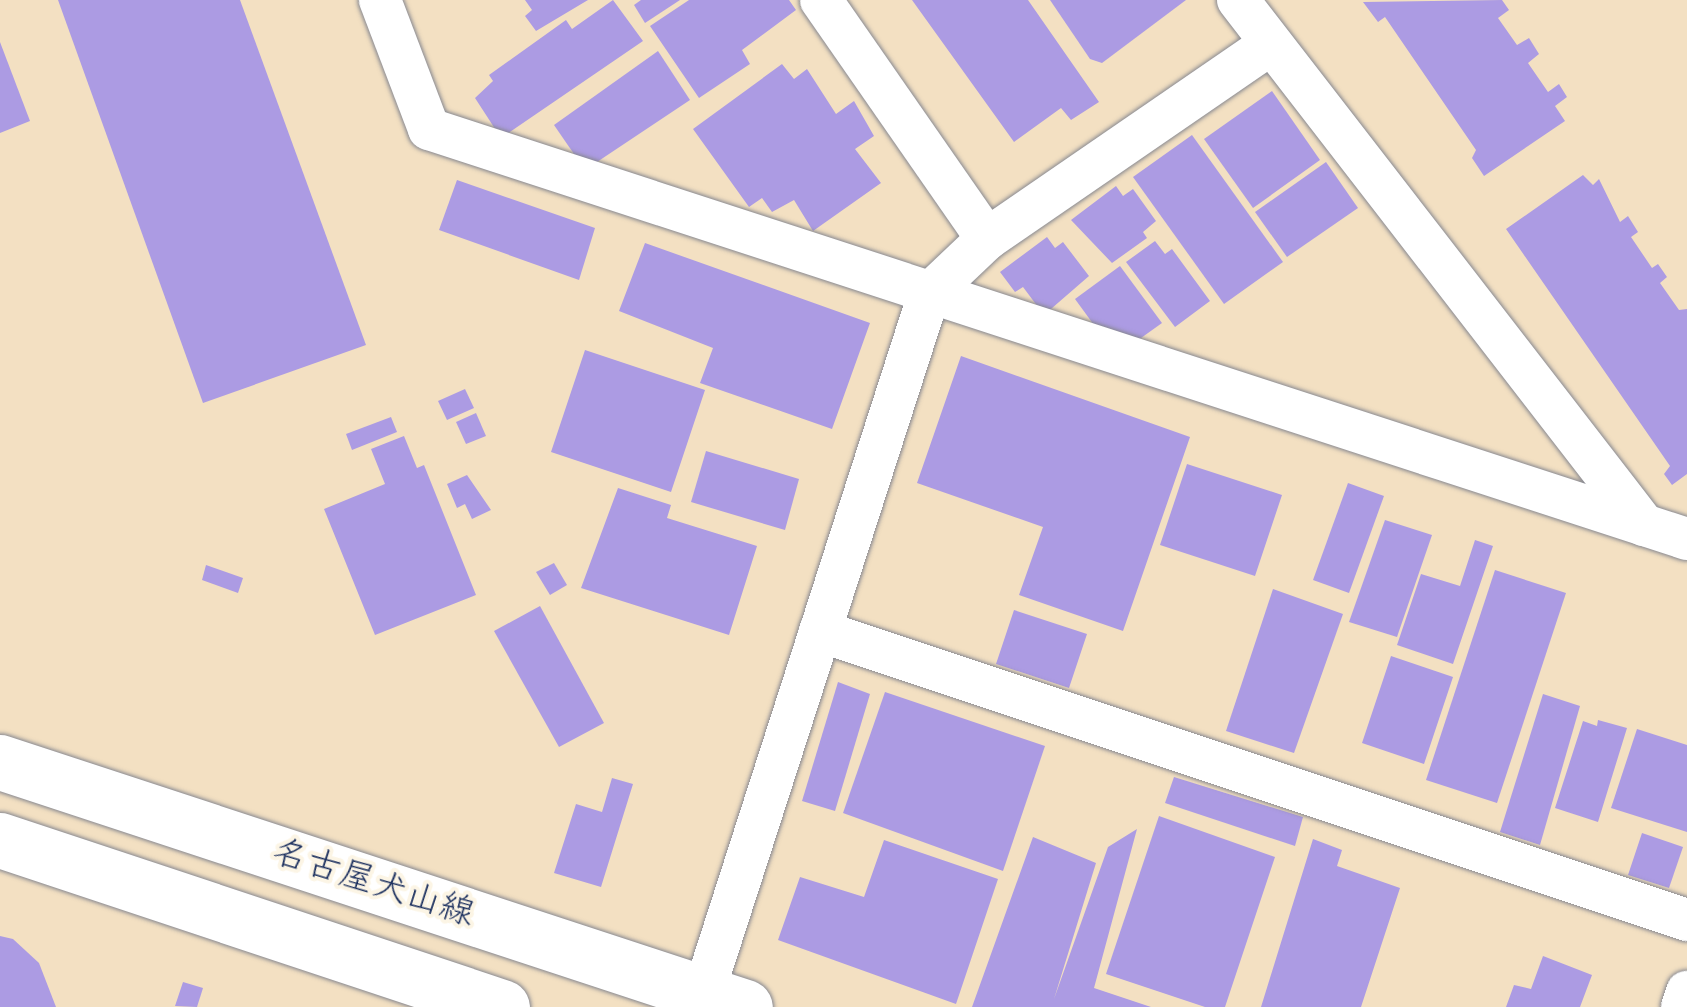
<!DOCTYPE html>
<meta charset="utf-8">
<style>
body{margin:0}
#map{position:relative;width:1687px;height:1007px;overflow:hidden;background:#f3e0c2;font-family:"Indie Flower","Klee One",sans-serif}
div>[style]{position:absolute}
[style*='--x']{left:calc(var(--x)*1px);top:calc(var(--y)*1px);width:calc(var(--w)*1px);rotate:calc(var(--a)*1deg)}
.building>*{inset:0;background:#ac9be3}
.roads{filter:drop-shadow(0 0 2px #878890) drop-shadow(0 0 2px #878890)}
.street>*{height:42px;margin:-21px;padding:0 21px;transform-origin:21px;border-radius:21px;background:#fff}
.secondary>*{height:55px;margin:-27.5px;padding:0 27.5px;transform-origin:27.5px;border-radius:27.5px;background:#fff}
span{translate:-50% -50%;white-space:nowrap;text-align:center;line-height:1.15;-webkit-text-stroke:8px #fcf5e5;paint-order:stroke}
.street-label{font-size:35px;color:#1b2f5e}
</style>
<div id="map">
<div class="building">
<i style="clip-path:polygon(58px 0,240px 0,366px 345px,203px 403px)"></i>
<i style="clip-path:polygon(525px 0,588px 0,536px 31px,525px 16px,532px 10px)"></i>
<i style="clip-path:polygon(613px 0,643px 41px,501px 138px,475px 98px,493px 81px,489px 75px,566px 20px,572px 29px)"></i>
<i style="clip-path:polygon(641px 0,680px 0,645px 23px,634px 5px)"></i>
<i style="clip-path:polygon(689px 0,789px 0,796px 10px,742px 50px,750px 64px,699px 98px,650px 26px)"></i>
<i style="clip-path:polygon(912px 0,1028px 0,1099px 102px,1071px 120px,1061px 108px,1014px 142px)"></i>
<i style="clip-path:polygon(1050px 0,1186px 0,1102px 63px,1090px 59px)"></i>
<i style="clip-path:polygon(1502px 0,1509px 10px,1498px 18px,1517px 45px,1529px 38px,1539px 54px,1528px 63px,1548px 92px,1559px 84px,1567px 97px,1555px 106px,1565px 121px,1484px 176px,1472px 158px,1476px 150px,1385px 17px,1378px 22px,1363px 2px)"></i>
<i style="clip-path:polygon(0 42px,30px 121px,0 133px)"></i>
<i style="clip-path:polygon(658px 51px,690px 100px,585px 170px,554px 125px)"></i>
<i style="clip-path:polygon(782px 64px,794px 79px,807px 69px,836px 114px,854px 101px,874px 136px,855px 149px,881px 183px,813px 231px,794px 200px,772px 212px,762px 198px,749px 207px,693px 129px)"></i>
<i style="clip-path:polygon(1272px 91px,1320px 160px,1253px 208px,1204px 139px)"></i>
<i style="clip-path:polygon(1192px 135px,1283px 262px,1224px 304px,1133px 177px)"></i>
<i style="clip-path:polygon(1326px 162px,1358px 208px,1287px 257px,1255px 212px)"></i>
<i style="clip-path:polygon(1583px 175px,1593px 185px,1599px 179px,1620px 222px,1628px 216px,1638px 232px,1631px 237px,1652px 268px,1658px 264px,1667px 277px,1660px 283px,1679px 310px,1687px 309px,1687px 474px,1672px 485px,1664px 474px,1670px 466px,1506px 229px)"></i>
<i style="clip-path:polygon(457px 180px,595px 228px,579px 280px,439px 230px)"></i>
<i style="clip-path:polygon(1116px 186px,1123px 196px,1133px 189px,1156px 221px,1143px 232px,1147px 238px,1112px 263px,1071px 220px)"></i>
<i style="clip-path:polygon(1047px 237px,1055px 248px,1063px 242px,1089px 276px,1044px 315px,1023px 287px,1015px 292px,1000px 272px)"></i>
<i style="clip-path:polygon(1155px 241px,1165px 254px,1172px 249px,1210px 301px,1175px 327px,1126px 262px)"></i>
<i style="clip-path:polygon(645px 243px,870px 323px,832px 429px,700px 383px,713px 348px,619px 311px)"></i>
<i style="clip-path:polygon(1120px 266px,1162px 323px,1127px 348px,1110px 347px,1075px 299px)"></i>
<i style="clip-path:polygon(585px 350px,705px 390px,671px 492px,551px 452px)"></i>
<i style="clip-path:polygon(961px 356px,1190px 437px,1123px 631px,1019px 595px,1043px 527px,917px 483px)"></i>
<i style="clip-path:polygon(465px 389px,474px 408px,447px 420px,438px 401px)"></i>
<i style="clip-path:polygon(476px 413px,486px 436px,466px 444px,456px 422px)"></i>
<i style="clip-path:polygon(391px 417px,397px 432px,352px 450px,346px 434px)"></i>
<i style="clip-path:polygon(404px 436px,417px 468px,424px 465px,476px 595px,375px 635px,324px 509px,385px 484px,371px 449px)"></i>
<i style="clip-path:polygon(706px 451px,799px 479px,785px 530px,691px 502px)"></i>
<i style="clip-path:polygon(1187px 464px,1282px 495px,1255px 576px,1160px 545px)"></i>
<i style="clip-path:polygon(467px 475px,491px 510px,472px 519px,465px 504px,457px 508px,447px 484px)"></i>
<i style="clip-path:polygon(1348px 483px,1384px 496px,1349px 593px,1313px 580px)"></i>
<i style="clip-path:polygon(618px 488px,671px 505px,667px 518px,757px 546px,729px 635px,581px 588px)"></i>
<i style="clip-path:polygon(1385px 520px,1432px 535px,1397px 637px,1349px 622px)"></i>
<i style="clip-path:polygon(1475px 540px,1493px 546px,1453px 664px,1397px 645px,1421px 574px,1460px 586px)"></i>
<i style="clip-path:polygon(554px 563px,567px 585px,550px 595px,536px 572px)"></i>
<i style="clip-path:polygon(206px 565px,243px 578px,238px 593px,202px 580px)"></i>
<i style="clip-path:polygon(1495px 570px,1566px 593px,1497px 803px,1426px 780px)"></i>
<i style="clip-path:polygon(1273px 589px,1343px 614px,1294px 753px,1226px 731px)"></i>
<i style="clip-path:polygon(540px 606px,604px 723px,559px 747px,494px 631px)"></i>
<i style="clip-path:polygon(1014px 610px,1087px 634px,1069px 688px,996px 664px)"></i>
<i style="clip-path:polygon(1391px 656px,1453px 677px,1424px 764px,1362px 743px)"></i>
<i style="clip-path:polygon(838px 682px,870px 694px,835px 811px,802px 801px)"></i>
<i style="clip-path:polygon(885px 692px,1045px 746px,1003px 871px,843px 813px)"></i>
<i style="clip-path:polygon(1543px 694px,1580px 706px,1540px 845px,1500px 832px)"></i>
<i style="clip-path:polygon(1598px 720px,1627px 728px,1598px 822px,1555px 808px,1583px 721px,1597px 726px)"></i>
<i style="clip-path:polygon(1637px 729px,1687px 745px,1687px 832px,1611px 808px)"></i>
<i style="clip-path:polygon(1174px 777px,1303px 817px,1295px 846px,1165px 803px)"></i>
<i style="clip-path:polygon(612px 778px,633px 784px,601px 887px,554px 873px,576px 804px,602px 812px)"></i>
<i style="clip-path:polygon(1159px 816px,1275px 857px,1225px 1007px,1205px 1007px,1106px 974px)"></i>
<i style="clip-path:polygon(1137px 829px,1094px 988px,1151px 1007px,972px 1007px,1033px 837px,1096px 863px,1054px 999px,1108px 847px)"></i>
<i style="clip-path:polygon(1642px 833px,1683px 847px,1669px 888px,1628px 875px)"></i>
<i style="clip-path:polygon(1313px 839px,1342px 850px,1337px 866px,1400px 888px,1361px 1007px,1261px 1007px)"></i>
<i style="clip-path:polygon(884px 840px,998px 879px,956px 1004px,778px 940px,800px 877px,864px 897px)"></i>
<i style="clip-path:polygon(0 936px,13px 939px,39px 963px,56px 1007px,0 1007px)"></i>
<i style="clip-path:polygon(1543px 956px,1592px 975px,1580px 1007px,1506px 1007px,1514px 985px,1531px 989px)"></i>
<i style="clip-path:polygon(183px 982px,203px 988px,197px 1007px,175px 1006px)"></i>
</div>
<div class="roads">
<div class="street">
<i style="--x:380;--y:0;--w:138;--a:69.2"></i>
<i style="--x:429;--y:129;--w:1323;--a:18.05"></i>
<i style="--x:821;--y:0;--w:291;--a:55.2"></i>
<i style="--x:1238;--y:0;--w:664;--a:52.28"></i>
<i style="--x:820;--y:631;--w:914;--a:18.43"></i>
<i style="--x:699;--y:1007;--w:749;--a:-72.12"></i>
<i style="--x:929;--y:294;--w:80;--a:-43.5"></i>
<i style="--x:987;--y:239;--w:342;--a:-34.5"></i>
<i style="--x:1682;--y:1007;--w:16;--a:-72"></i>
</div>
<div class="secondary">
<i style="--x:0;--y:762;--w:784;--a:18.2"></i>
<i style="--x:0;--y:840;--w:529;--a:18.4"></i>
</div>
</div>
<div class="street-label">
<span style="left:373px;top:885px;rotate:18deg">名古屋犬山線</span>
</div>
</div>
